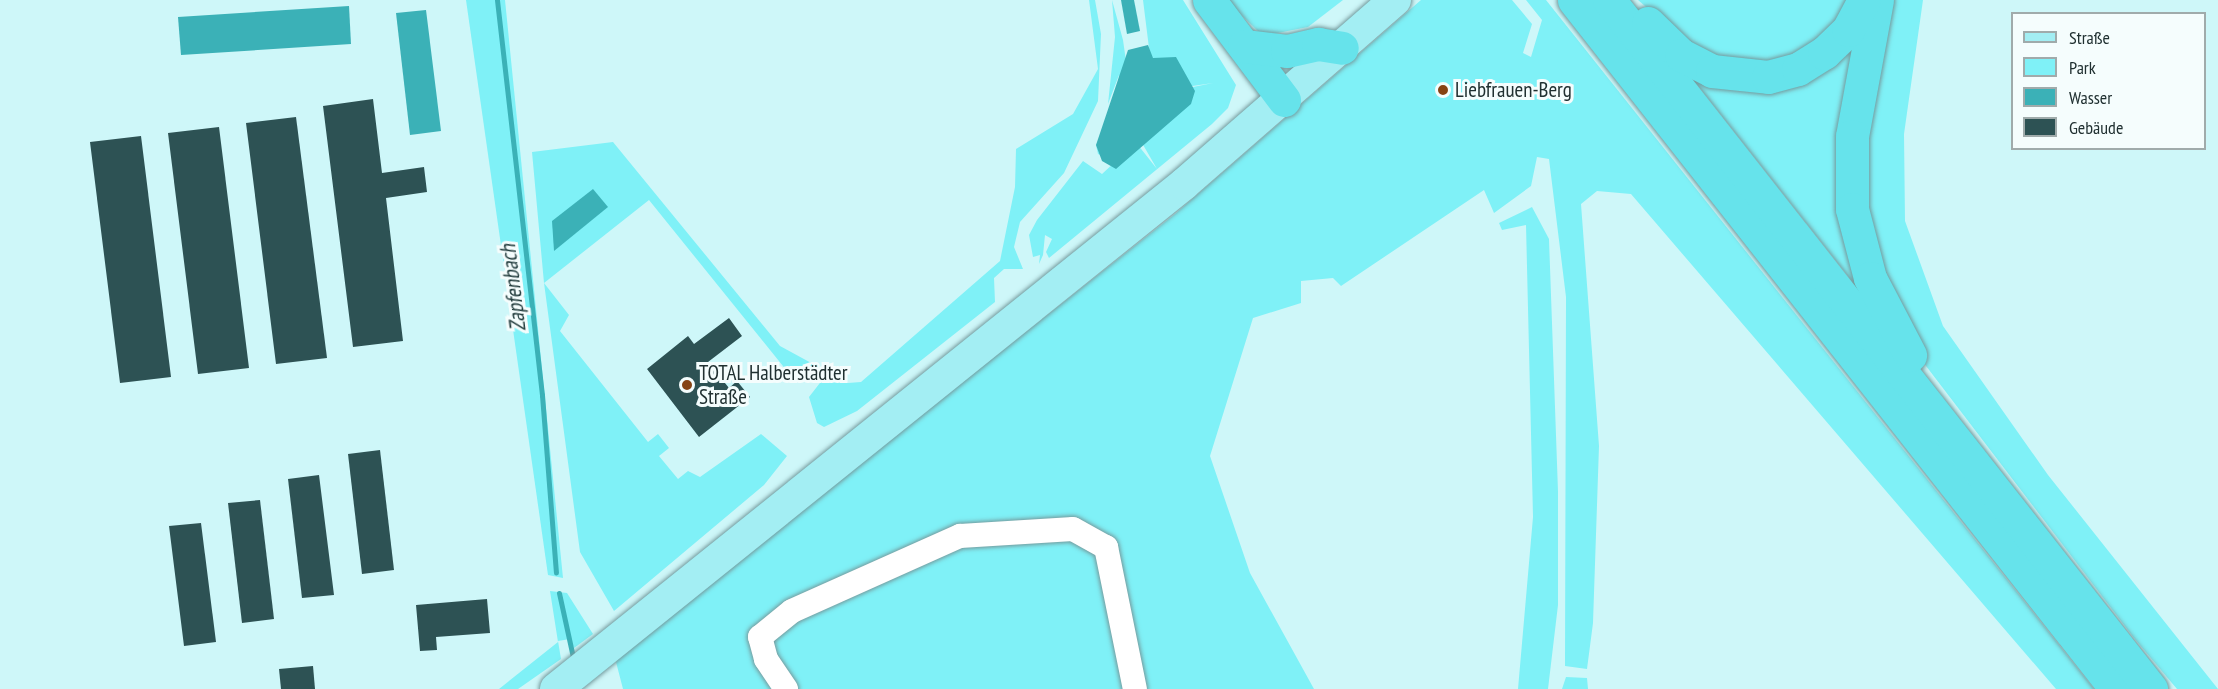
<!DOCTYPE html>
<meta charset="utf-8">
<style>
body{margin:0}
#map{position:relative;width:2218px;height:689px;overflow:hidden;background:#cef7f9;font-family:"PT Sans Narrow",sans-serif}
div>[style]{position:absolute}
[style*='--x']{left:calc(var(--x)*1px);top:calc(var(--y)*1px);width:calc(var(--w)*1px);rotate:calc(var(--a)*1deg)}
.green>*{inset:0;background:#7ff1f7}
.water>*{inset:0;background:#3bb1b7}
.stream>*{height:5px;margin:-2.5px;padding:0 2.5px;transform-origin:2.5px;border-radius:2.5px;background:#3bb1b7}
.building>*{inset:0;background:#2d5254}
.roads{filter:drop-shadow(0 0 2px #759b9e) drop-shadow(0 0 2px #759b9e)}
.minor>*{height:24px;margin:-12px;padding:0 12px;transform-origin:12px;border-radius:12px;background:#fff}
.major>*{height:32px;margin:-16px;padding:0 16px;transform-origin:16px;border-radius:16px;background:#a3eef3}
.highway>*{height:33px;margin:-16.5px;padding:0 16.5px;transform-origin:16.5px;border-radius:16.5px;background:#66e3eb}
.dots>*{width:16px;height:16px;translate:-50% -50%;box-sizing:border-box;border:3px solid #f5fdfd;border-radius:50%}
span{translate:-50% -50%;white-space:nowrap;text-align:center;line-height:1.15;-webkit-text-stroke:6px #f5fdfd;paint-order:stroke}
.poi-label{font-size:21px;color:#203031}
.left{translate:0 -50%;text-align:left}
.water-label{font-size:22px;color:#223c3d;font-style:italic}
.legend{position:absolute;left:2011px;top:12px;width:195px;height:138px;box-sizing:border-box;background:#f5fdfd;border:2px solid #a0abab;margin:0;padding:8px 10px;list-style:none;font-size:18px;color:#203031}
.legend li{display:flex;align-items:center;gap:12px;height:30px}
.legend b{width:30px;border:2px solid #a0abab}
</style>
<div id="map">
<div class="green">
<i style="clip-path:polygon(466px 0,505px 0,563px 578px,548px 575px)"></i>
<i style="clip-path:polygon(1089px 0,1095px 0,1101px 34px,1098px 101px,1064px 173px,1020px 222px,1014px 247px,1023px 269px,1004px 269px,994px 278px,995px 302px,857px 411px,824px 427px,817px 423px,809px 397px,823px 379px,817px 371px,791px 376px,649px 200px,544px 283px,569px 315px,560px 331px,648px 442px,658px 434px,669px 448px,659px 456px,678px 479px,688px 471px,700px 477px,761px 434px,787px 456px,764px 485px,614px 611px,580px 552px,544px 283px,532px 152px,613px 142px,780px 346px,848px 383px,861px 382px,1000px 261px,1015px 187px,1016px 149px,1073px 114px,1098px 69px)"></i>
<i style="clip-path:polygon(1112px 0,1123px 40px,1138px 145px,1157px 169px,1142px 143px,1188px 88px,1213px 83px,1172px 89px,1151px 64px,1143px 0,1183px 0,1236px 85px,1228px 108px,1212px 124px,1049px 258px,1046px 252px,1052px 239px,1045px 235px,1043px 255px,1039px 264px,1040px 255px,1033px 257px,1029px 235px,1037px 220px,1083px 161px,1102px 174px,1116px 161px,1098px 154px,1096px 145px,1117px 106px,1119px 75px,1108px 104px,1115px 37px)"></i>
<i style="clip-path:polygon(1226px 0,1343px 0,1308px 27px,1263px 36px)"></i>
<i style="clip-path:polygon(1421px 0,1512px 0,1532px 24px,1523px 53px,1531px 57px,1542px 20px,1526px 0,1546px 0,2094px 689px,2056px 689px,1631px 194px,1597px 191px,1581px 204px,1599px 446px,1593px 623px,1587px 669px,1565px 666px,1566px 297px,1549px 159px,1537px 157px,1531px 186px,1494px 213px,1484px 190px,1341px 286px,1333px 278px,1301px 281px,1301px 303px,1253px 318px,1210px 456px,1250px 573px,1314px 689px,623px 689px,616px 662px,624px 650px,1175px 214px)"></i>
<i style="clip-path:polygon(1638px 0,1856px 0,1835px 32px,1781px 66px,1709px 61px)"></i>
<i style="clip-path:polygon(1885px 0,1923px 0,1904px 134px,1905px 221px,1943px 326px,2048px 475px,2218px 689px,2177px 689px,2134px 638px,1923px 362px,1883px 290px,1858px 187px)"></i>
<i style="clip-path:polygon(1863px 22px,1859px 290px,1688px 73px,1731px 85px)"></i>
<i style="clip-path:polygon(1532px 207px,1549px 239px,1558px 491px,1558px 605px,1548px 689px,1518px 689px,1533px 517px,1526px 225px,1502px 230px,1499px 223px)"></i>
<i style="clip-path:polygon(550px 591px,567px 593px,593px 634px,574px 648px,570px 639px,558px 641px,561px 659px,518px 689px,499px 689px,558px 642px)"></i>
<i style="clip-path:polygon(1566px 677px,1587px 678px,1588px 689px,1562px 689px)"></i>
</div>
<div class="water">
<i style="clip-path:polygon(1121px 0,1134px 0,1140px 31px,1127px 34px)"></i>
<i style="clip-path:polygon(349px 6px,351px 44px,181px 55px,178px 17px)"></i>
<i style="clip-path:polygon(426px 10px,441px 131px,410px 135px,396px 13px)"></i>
<i style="clip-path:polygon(1148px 45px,1153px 58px,1176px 57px,1195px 91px,1191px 104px,1116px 169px,1102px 161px,1096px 145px,1128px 50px)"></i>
<i style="clip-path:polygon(593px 189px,608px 207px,554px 251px,552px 221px)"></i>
</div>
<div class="stream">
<i style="--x:497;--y:0;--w:398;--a:83.5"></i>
<i style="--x:542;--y:395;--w:178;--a:85.5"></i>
<i style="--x:559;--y:593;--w:71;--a:77.7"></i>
</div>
<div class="building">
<i style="clip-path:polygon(373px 99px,382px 173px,424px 167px,427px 192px,386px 198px,403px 341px,353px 347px,323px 106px)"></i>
<i style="clip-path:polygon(296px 117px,327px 358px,276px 364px,246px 123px)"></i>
<i style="clip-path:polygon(219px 127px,249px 368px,198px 374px,168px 133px)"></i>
<i style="clip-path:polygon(141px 136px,171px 377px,120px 383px,90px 142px)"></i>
<i style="clip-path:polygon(729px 318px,742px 336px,708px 362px,729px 388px,737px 381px,750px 397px,699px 437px,647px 369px,688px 336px,694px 344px)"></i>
<i style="clip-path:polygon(380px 450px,394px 570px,362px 574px,348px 454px)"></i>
<i style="clip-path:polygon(319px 475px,334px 595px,302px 598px,288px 479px)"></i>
<i style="clip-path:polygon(260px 500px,274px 619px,242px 623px,228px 503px)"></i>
<i style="clip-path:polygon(201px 523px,216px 642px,184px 646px,169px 526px)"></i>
<i style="clip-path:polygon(487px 599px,490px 633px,436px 637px,437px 650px,420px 651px,416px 605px)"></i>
<i style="clip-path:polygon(313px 666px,315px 689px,281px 689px,279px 669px)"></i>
</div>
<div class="roads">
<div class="minor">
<i style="--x:786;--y:689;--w:36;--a:-124"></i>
<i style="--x:766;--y:659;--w:23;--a:-105"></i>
<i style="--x:760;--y:637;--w:41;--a:-39.1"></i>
<i style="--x:792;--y:611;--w:184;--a:-24.1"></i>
<i style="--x:960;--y:536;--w:113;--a:-3.5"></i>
<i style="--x:1073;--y:529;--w:38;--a:29"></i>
<i style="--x:1106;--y:547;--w:145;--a:78.5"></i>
</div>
<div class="major">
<i style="--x:556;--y:689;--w:806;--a:-38.8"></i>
<i style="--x:1184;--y:184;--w:280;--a:-41.1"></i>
</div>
<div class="highway">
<i style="--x:1209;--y:0;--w:125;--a:53.1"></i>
<i style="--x:1574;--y:0;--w:877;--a:51.81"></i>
<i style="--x:1609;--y:0;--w:877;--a:51.81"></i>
<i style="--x:1877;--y:0;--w:138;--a:100.4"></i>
<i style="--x:1852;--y:136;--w:73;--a:90"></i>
<i style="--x:1852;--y:209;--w:71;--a:75.4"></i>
<i style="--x:1870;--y:278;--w:87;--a:62.5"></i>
<i style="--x:1648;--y:23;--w:46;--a:44.1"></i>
<i style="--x:1681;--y:55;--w:35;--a:27"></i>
<i style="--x:1712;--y:71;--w:56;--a:6.1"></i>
<i style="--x:1768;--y:77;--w:31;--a:-15"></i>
<i style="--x:1798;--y:69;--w:31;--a:-32"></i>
<i style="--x:1824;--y:53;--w:33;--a:-44"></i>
<i style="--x:1848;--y:30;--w:34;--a:-62"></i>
<i style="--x:1244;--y:46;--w:43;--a:6.6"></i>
<i style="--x:1287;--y:51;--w:32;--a:-13"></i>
<i style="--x:1318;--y:44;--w:24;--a:9"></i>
</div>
</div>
<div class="dots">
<i style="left:1443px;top:90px;background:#864314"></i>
<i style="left:687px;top:385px;background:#864314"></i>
</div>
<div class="poi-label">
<span class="left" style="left:1455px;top:90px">Liebfrauen-Berg</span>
<span class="left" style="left:699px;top:385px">TOTAL Halberstädter<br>Straße</span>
</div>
<div class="water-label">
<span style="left:513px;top:288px;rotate:-97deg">Zapfenbach</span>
</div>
<ul class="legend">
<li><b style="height:8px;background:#a3eef3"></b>Straße</li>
<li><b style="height:16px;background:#7ff1f7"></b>Park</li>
<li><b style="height:16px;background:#3bb1b7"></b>Wasser</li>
<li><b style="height:16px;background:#2d5254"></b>Gebäude</li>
</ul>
</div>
